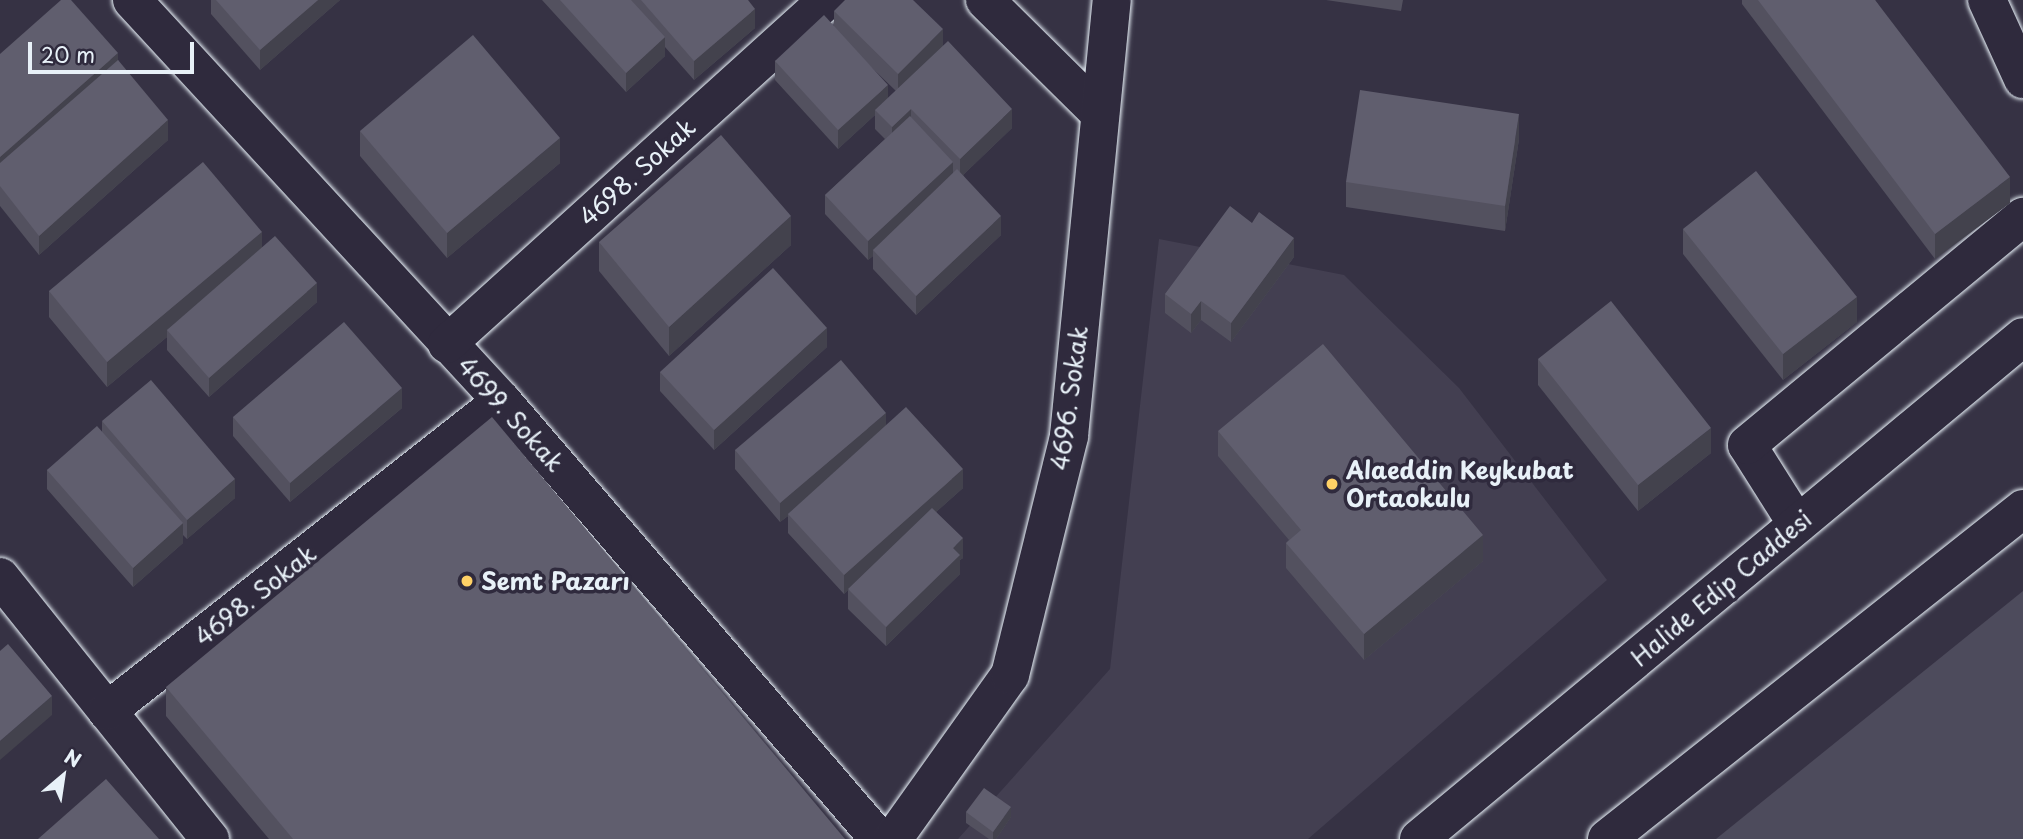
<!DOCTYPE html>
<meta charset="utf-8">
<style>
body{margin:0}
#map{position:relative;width:2023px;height:839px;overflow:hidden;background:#363244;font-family:"Playpen Sans",sans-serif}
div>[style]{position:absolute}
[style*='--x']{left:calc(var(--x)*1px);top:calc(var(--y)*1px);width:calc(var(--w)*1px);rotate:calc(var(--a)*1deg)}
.built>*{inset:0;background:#433f51}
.green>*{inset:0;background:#4d4b5c}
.roads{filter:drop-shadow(0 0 2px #e8f1f8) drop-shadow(0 0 2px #e8f1f8)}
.minor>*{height:38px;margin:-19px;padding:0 19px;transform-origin:19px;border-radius:19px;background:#2f2a3d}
.wall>*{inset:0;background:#53515f}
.shaded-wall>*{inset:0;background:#43424d}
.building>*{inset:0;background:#605e6e}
.dots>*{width:19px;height:19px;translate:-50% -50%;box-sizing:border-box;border:4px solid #2f2a3d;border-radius:50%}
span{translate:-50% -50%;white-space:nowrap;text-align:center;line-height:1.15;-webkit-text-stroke:7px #2f2a3d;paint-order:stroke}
.street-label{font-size:24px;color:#e8f1f8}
.poi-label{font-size:24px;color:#e8f1f8;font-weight:700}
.left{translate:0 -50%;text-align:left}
.north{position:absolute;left:28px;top:741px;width:70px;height:70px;-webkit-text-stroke:5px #2f2a3d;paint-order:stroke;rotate:29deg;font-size:19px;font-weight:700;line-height:28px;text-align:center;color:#e8f1f8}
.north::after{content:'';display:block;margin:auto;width:24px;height:32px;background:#e8f1f8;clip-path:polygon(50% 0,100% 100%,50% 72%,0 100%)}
.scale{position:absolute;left:28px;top:42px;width:166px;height:32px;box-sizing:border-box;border:4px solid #e8f1f8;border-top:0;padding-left:9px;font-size:21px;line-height:24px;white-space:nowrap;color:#e8f1f8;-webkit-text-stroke:5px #2f2a3d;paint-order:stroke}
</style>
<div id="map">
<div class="built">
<i style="clip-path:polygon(1159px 239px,1344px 275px,1459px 388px,1607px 580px,1308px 839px,958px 839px,1110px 669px)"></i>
</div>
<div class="green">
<i style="clip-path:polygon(2023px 591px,2023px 839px,1716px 839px)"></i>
</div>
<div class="roads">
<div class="minor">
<i style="--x:132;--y:0;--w:546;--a:47.3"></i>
<i style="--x:502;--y:401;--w:578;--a:49.28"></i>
<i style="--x:985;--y:0;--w:161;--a:44.7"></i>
<i style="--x:1987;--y:0;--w:87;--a:65.5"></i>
<i style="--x:447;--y:344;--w:513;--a:-42.15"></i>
<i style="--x:1797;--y:524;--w:93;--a:-122.3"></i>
<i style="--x:1747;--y:445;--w:358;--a:-39.6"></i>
<i style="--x:0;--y:577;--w:336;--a:51.3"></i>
<i style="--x:107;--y:711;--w:502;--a:-38.13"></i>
<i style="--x:893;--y:839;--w:201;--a:-54.5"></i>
<i style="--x:1010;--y:675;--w:246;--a:-76.1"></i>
<i style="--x:1069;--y:436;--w:438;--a:-84.4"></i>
<i style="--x:1419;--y:839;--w:785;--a:-39.73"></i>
<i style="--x:1607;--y:839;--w:531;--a:-38.42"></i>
</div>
</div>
<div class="wall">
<i style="clip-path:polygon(211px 0,340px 0,260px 70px,211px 14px)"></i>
<i style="clip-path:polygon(542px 0,748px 0,755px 28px,694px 80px,665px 47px,665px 56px,626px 92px)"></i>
<i style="clip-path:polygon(1326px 0,1403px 0,1401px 11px)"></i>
<i style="clip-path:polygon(1742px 0,1875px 0,2010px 203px,1935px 259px,1742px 4px)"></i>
<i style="clip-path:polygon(evenodd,834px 11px,943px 46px,1012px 128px,963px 175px,1001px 235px,916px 315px,873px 269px,873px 256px,868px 260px,825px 214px,825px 195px,885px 139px,875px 129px,875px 115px,838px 149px,775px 80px,775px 61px,834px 26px,834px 11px,869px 65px,896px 91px,888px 99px,869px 65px)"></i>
<i style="clip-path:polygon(0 54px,118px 60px,168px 140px,39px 255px,0 206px)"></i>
<i style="clip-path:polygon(360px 131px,560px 163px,447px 258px,360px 156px)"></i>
<i style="clip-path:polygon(1519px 139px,1505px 231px,1346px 207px,1346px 182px)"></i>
<i style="clip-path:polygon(1683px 229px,1857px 322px,1783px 380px,1683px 254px)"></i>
<i style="clip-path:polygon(599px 242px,791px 245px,669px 356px,599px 271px)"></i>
<i style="clip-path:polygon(262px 247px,317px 302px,209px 397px,167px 350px,167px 337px,107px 387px,49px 317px,49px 291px)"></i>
<i style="clip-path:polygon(1294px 257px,1231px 342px,1201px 320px,1191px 333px,1165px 313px,1165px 294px)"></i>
<i style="clip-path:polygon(827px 347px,714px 450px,660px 391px,660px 372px)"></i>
<i style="clip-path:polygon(1538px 359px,1711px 453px,1638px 511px,1538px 385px)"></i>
<i style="clip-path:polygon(402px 408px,290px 502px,233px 436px,233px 417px)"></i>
<i style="clip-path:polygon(102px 421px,235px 498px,187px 539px,183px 535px,183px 543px,133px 587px,47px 489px,47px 470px,102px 432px)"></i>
<i style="clip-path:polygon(886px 425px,963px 488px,936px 512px,963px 558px,960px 560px,960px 574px,886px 646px,848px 609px,848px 590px,844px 594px,788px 533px,788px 516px,780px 522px,735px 469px,735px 450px)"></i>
<i style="clip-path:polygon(1218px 431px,1483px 561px,1364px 660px,1286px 568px,1286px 543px,1289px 540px,1218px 456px)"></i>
<i style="clip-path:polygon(166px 687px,845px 839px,269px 839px,166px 716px)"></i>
<i style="clip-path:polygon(966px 812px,1011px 817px,996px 839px,989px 839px,966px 823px)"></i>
</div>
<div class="shaded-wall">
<i style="clip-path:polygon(318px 0,340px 0,260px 70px,260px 50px)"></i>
<i style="clip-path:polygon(755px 9px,755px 28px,694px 80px,694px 61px)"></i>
<i style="clip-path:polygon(943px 29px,943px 48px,898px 93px,898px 74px)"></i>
<i style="clip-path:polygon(665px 37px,665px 56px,626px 92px,626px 73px)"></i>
<i style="clip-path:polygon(118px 53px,118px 79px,0 182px,0 157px)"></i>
<i style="clip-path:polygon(888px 85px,888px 104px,875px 110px,875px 115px,838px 149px,838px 130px)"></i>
<i style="clip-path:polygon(911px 109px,911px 128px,892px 146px,892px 127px)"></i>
<i style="clip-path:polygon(1012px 109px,1012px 128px,960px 178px,960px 159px)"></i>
<i style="clip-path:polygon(1519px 114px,1519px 139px,1505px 231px,1505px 206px)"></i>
<i style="clip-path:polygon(168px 120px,168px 140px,39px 255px,39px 236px)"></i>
<i style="clip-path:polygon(560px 138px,560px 163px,447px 258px,447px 233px)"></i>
<i style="clip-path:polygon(953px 162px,953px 181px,873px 250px,873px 256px,868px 260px,868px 241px)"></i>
<i style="clip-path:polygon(2010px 177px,2010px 203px,1935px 259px,1935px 234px)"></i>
<i style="clip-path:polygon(791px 216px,791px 245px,669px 356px,669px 327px)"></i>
<i style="clip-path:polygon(1001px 216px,1001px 235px,916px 315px,916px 296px)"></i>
<i style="clip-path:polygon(262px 232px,262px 257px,167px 330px,167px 337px,107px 387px,107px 362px)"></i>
<i style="clip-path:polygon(1294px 238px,1294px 257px,1231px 342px,1231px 323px)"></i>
<i style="clip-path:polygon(317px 283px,317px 302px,209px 397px,209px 378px)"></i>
<i style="clip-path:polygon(1857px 297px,1857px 322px,1783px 380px,1783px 354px)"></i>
<i style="clip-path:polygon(1201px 301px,1201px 320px,1191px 333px,1191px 314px)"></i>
<i style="clip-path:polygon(827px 328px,827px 347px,714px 450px,714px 430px)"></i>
<i style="clip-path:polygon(402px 388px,402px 408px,290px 502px,290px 483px)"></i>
<i style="clip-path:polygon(886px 413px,886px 432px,788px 514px,788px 516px,780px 522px,780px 503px)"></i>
<i style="clip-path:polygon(1711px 428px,1711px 453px,1638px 511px,1638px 485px)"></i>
<i style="clip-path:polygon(963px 469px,963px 488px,844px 594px,844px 575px)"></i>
<i style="clip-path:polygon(235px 479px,235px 498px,187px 539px,187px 520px)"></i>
<i style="clip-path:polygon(183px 523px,183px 543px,133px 587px,133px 568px)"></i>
<i style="clip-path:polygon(1483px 535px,1483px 561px,1364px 660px,1364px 634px)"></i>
<i style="clip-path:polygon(963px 538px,963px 558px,960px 560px,960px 574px,886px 646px,886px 627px,953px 548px)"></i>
<i style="clip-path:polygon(52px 696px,52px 715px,0 760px,0 741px)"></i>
<i style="clip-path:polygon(1011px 807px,1011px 817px,996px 839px,993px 839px,993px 832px)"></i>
</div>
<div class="building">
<i style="clip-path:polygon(61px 0,71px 0,118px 53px,0 157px,0 54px)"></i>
<i style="clip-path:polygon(216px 0,318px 0,260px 50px)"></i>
<i style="clip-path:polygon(560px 0,631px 0,665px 37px,626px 73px)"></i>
<i style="clip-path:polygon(641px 0,748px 0,755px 9px,694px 61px)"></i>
<i style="clip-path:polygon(845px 0,913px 0,943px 29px,898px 74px,834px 11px)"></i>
<i style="clip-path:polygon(1758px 0,1875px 0,2010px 177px,1935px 234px)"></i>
<i style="clip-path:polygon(824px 15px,888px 85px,838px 130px,775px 61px)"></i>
<i style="clip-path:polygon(473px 35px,560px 138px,447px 233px,360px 131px)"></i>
<i style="clip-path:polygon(948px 41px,1012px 109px,960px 159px,911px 109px,892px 127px,875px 110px)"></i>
<i style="clip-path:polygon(118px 60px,168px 120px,39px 236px,0 186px,0 163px)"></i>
<i style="clip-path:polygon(1360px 90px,1519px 114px,1505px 206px,1346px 182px)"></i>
<i style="clip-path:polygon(910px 116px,953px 162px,868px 241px,825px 195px)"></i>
<i style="clip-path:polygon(721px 135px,791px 216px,669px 327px,599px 242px)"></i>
<i style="clip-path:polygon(203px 162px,262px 232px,107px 362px,49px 291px)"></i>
<i style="clip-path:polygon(957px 169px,1001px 216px,916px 296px,873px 250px)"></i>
<i style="clip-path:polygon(1756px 171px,1857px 297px,1783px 354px,1683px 229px)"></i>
<i style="clip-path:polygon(1230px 206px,1252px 223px,1259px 212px,1294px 238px,1231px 323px,1201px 301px,1191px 314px,1165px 294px)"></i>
<i style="clip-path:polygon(275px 236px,317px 283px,209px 378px,167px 330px)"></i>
<i style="clip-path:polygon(773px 268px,827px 328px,714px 430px,660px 372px)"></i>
<i style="clip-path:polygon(1611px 301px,1711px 428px,1638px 485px,1538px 359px)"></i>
<i style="clip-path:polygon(344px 322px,402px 388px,290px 483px,233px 417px)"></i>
<i style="clip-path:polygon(1323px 344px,1483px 535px,1364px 634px,1286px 543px,1301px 530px,1218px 431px)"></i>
<i style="clip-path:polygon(841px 360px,886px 413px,780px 503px,735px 450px)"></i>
<i style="clip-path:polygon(151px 380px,235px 479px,187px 520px,102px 421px)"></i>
<i style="clip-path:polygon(906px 407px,963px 469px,844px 575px,788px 514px)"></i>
<i style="clip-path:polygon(492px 417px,845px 839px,293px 839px,166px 687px)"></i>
<i style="clip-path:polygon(97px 426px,183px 523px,133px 568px,47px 470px)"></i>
<i style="clip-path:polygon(932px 508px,963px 538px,953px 548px,960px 555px,886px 627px,848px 589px)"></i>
<i style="clip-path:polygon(8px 644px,52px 696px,0 741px,0 651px)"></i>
<i style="clip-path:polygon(106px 779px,159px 839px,38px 839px)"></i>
<i style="clip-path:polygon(984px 788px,1011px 807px,993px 832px,966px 812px)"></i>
</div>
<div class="dots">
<i style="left:1332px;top:484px;background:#ffd166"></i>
<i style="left:467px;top:581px;background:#ffd166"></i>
</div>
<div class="street-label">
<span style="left:637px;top:172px;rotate:-42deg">4698. Sokak</span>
<span style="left:1069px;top:398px;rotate:-82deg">4696. Sokak</span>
<span style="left:511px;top:414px;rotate:48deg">4699. Sokak</span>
<span style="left:1721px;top:588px;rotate:-40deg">Halide Edip Caddesi</span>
<span style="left:255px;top:595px;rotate:-38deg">4698. Sokak</span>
</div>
<div class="poi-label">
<span class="left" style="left:1346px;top:484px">Alaeddin Keykubat<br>Ortaokulu</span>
<span class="left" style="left:481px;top:581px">Semt Pazarı</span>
</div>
<div class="north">N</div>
<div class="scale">20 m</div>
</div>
